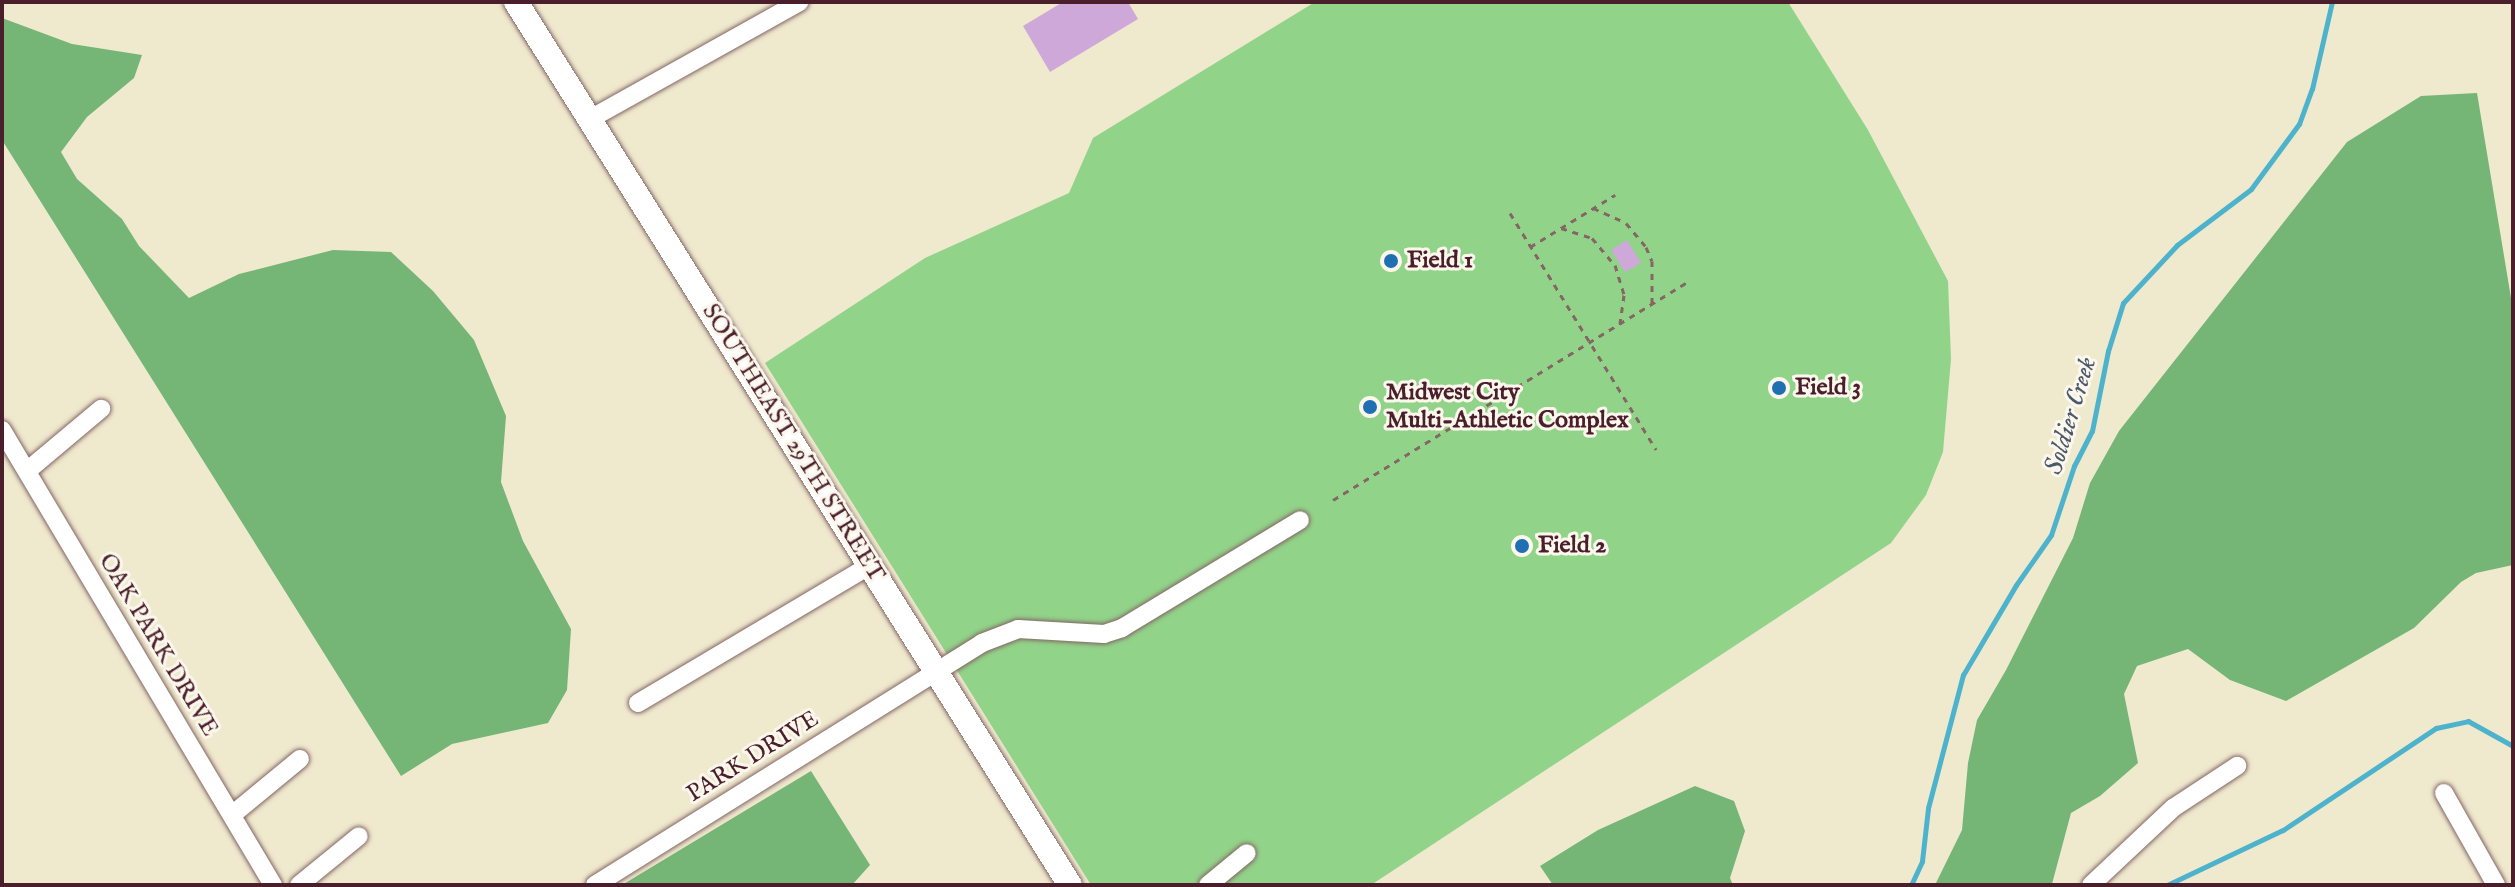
<!DOCTYPE html>
<style>
body{margin:0}
#map{position:relative;width:2515px;height:887px;overflow:hidden;background:#efe9ce;font-family:"IM FELL English",serif}
div>[style]{position:absolute}
[style*='--x']{left:calc(var(--x)*1px);top:calc(var(--y)*1px);width:calc(var(--w)*1px);rotate:calc(var(--a)*1deg)}
.green>*{inset:0;background:#92d38a}
.forest>*{inset:0;background:#75b576}
.stream>*{height:5px;margin:-2.5px;padding:0 2.5px;transform-origin:2.5px;border-radius:2.5px;background:#4db2cc}
.building>*{inset:0;background:#cea8d9}
.path>*{height:3px;margin-top:-1.5px;transform-origin:0;background:repeating-linear-gradient(90deg,#846664 0 6px,transparent 0 12px)}
.roads{filter:drop-shadow(0 0 2px #846664) drop-shadow(0 0 2px #846664)}
.minor>*{height:18px;margin:-9px;padding:0 9px;transform-origin:9px;border-radius:9px;background:#fff}
.major>*{height:24px;margin:-12px;padding:0 12px;transform-origin:12px;border-radius:12px;background:#fff}
.dots>*{width:22px;height:22px;translate:-50% -50%;box-sizing:border-box;border:4px solid #fbf7ec;border-radius:50%}
span{translate:-50% -50%;white-space:nowrap;text-align:center;line-height:1.15;-webkit-text-stroke:6px #fbf7ec;paint-order:stroke}
.poi-label{font-size:24px;color:#4a1f2b;font-weight:700}
.left{translate:0 -50%;text-align:left}
.street-label{font-size:24px;color:#4a1f2b}
.water-label{font-size:26px;color:#4b5a6b;font-style:italic}
.frame{position:absolute;inset:0;border:4px solid #4a1f2b;pointer-events:none}
</style>
<div id="map">
<div class="green">
<i style="clip-path:polygon(1315px 2px,1788px 2px,1868px 130px,1948px 281px,1951px 359px,1943px 452px,1926px 495px,1891px 543px,1371px 885px,1091px 885px,765px 363px,925px 258px,1069px 193px,1093px 138px)"></i>
</div>
<div class="forest">
<i style="clip-path:polygon(2px 18px,72px 44px,142px 55px,134px 78px,87px 117px,61px 152px,77px 179px,122px 219px,139px 246px,189px 298px,239px 274px,333px 250px,391px 252px,433px 291px,474px 340px,506px 416px,501px 482px,523px 541px,571px 629px,567px 690px,548px 723px,452px 744px,401px 776px,2px 140px)"></i>
<i style="clip-path:polygon(2477px 93px,2513px 310px,2513px 565px,2476px 573px,2461px 582px,2414px 628px,2286px 701px,2230px 680px,2188px 649px,2137px 666px,2124px 694px,2138px 763px,2100px 796px,2071px 813px,2052px 884px,1935px 885px,1962px 830px,1968px 763px,1977px 720px,2006px 670px,2073px 538px,2090px 483px,2119px 431px,2347px 142px,2421px 96px)"></i>
<i style="clip-path:polygon(811px 771px,870px 865px,852px 885px,622px 885px)"></i>
<i style="clip-path:polygon(1695px 786px,1734px 801px,1745px 831px,1730px 878px,1733px 885px,1553px 885px,1540px 866px,1598px 830px)"></i>
</div>
<div class="stream">
<i style="--x:1911;--y:885;--w:26;--a:-65"></i>
<i style="--x:1922;--y:861;--w:53;--a:-83.5"></i>
<i style="--x:1928;--y:808;--w:138;--a:-75.3"></i>
<i style="--x:1963;--y:675;--w:104;--a:-59.5"></i>
<i style="--x:2016;--y:585;--w:61;--a:-55"></i>
<i style="--x:2051;--y:535;--w:73;--a:-71.6"></i>
<i style="--x:2074;--y:466;--w:39;--a:-63"></i>
<i style="--x:2092;--y:431;--w:82;--a:-78.7"></i>
<i style="--x:2108;--y:351;--w:50;--a:-72.6"></i>
<i style="--x:2123;--y:303;--w:79;--a:-47"></i>
<i style="--x:2177;--y:245;--w:93;--a:-37.1"></i>
<i style="--x:2251;--y:189;--w:81;--a:-53.6"></i>
<i style="--x:2299;--y:124;--w:37;--a:-70"></i>
<i style="--x:2312;--y:89;--w:89;--a:-77.1"></i>
<i style="--x:2167;--y:885;--w:128;--a:-25.4"></i>
<i style="--x:2283;--y:830;--w:184;--a:-33.7"></i>
<i style="--x:2436;--y:728;--w:33;--a:-12"></i>
<i style="--x:2468;--y:721;--w:51;--a:29.1"></i>
</div>
<div class="building">
<i style="clip-path:polygon(1063px 2px,1128px 2px,1138px 19px,1050px 72px,1023px 26px)"></i>
<i style="clip-path:polygon(1627px 240px,1641px 263px,1625px 272px,1611px 250px)"></i>
</div>
<div class="path">
<i style="--x:1593;--y:208;--w:36;--a:24"></i>
<i style="--x:1626;--y:223;--w:31;--a:50"></i>
<i style="--x:1646;--y:247;--w:15;--a:67"></i>
<i style="--x:1652;--y:261;--w:43;--a:90"></i>
<i style="--x:1510;--y:213;--w:278;--a:58.3"></i>
<i style="--x:1561;--y:228;--w:33;--a:18"></i>
<i style="--x:1592;--y:238;--w:35;--a:50"></i>
<i style="--x:1615;--y:265;--w:31;--a:73"></i>
<i style="--x:1624;--y:295;--w:29;--a:98"></i>
<i style="--x:1530;--y:247;--w:100;--a:-31.5"></i>
<i style="--x:1333;--y:500;--w:418;--a:-31.6"></i>
</div>
<div class="roads">
<div class="minor">
<i style="--x:590;--y:119;--w:240;--a:-29.2"></i>
<i style="--x:2;--y:430;--w:530;--a:59.22"></i>
<i style="--x:27;--y:471;--w:97;--a:-40"></i>
<i style="--x:638;--y:703;--w:270;--a:-30.7"></i>
<i style="--x:2444;--y:793;--w:106;--a:60.5"></i>
<i style="--x:232;--y:815;--w:88;--a:-39.5"></i>
<i style="--x:299;--y:885;--w:77;--a:-39.2"></i>
<i style="--x:595;--y:885;--w:456;--a:-32"></i>
<i style="--x:982;--y:643;--w:39;--a:-21"></i>
<i style="--x:1018;--y:629;--w:86;--a:3.3"></i>
<i style="--x:1104;--y:634;--w:19;--a:-18"></i>
<i style="--x:1122;--y:628;--w:208;--a:-31.2"></i>
<i style="--x:1208;--y:885;--w:50;--a:-39.4"></i>
<i style="--x:2091;--y:885;--w:112;--a:-43.2"></i>
<i style="--x:2173;--y:808;--w:77;--a:-33.3"></i>
</div>
<div class="major">
<i style="--x:516;--y:2;--w:1042;--a:57.9"></i>
</div>
</div>
<div class="dots">
<i style="left:1391px;top:261px;background:#1f6fb2"></i>
<i style="left:1779px;top:388px;background:#1f6fb2"></i>
<i style="left:1370px;top:407px;background:#1f6fb2"></i>
<i style="left:1522px;top:546px;background:#1f6fb2"></i>
</div>
<div class="poi-label">
<span class="left" style="left:1407px;top:261px">Field 1</span>
<span class="left" style="left:1795px;top:388px">Field 3</span>
<span class="left" style="left:1386px;top:407px">Midwest City<br>Multi-Athletic Complex</span>
<span class="left" style="left:1538px;top:546px">Field 2</span>
</div>
<div class="street-label">
<span style="left:793px;top:443px;rotate:58deg">SOUTHEAST 29TH STREET</span>
<span style="left:158px;top:645px;rotate:59deg">OAK PARK DRIVE</span>
<span style="left:753px;top:757px;rotate:-32deg">PARK DRIVE</span>
</div>
<div class="water-label">
<span style="left:2071px;top:416px;rotate:-73deg">Soldier Creek</span>
</div>
<div class="frame"></div>
</div>
